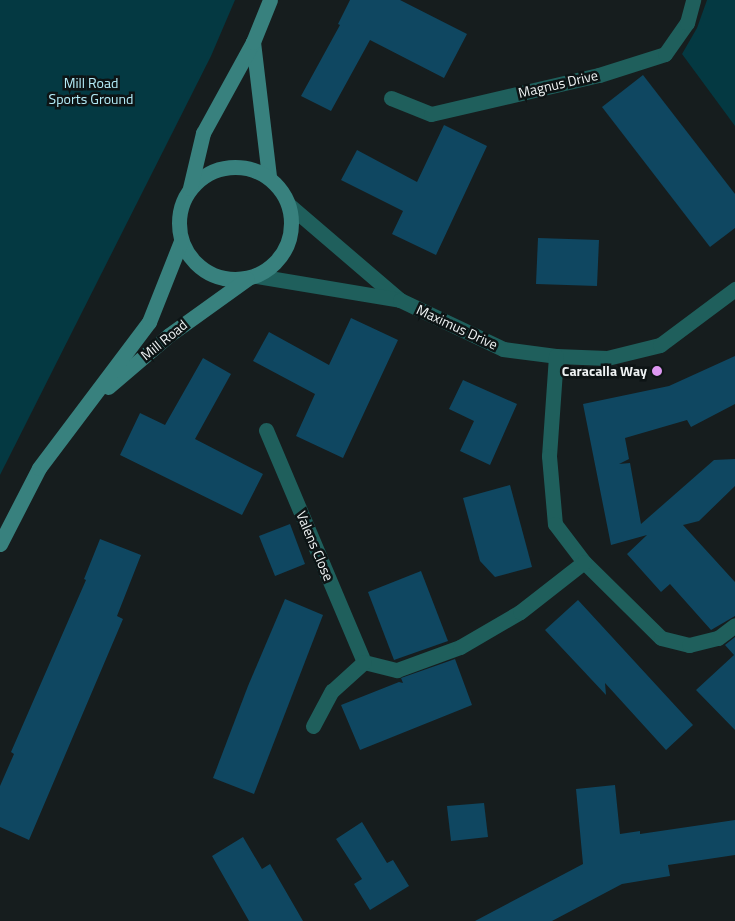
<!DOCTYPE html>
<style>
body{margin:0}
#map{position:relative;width:735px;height:921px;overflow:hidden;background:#161d1e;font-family:"Titillium Web",sans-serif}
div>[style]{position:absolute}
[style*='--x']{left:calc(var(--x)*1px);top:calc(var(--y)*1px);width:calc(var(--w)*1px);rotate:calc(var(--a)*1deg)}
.green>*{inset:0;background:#043942}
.building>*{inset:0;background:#0f4761}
.street>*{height:15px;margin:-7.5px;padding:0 7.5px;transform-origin:7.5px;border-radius:7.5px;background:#1f5f5c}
.secondary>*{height:15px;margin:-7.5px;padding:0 7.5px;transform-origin:7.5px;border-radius:7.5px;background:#38817e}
.secondary>.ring{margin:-7.5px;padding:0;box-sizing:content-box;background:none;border:15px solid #38817e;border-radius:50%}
.dots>*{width:14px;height:14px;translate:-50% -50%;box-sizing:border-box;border:2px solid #0d1415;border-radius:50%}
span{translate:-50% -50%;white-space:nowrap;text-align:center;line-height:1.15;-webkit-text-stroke:5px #0d1415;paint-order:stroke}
.park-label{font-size:14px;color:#b6eefa}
.street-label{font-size:14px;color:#eef2f3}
.poi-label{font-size:14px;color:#eef2f3;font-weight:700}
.right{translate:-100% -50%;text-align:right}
</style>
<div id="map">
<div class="green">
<i style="clip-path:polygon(0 0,235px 0,211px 56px,0 475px)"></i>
<i style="clip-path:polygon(707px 0,735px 0,735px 126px,682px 54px,697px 28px)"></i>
</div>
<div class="building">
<i style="clip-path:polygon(350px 0,400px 0,467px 34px,444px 78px,370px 40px,331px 111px,301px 96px,340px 25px,338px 24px)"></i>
<i style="clip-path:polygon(643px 75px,735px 194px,735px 228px,710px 247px,602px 107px)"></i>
<i style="clip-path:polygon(444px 125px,487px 146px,436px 255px,392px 234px,403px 211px,341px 180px,357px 150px,417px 182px)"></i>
<i style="clip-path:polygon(538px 238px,599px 240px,597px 286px,536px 284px)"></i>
<i style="clip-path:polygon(351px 318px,398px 340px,343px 458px,296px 436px,315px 394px,253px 361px,269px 332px,329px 365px)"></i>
<i style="clip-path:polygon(735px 356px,735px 404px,691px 427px,687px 420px,625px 438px,629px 459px,619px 464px,630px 463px,641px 524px,714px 460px,735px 459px,735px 486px,699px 521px,683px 525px,735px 582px,735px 616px,711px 630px,670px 584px,661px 592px,627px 554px,647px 535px,611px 545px,583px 404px,669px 386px)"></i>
<i style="clip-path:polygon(203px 358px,231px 374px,195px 439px,263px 474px,242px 515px,120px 455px,140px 413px,165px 425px)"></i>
<i style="clip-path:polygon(463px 380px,517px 404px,490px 465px,460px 451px,474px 421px,449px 409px)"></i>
<i style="clip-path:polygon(510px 485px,532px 567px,495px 577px,480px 561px,463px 498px)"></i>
<i style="clip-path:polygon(290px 524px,305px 564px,275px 576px,259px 536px)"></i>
<i style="clip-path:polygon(100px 539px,141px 555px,117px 616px,123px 619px,29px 840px,0 827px,0 786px,14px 754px,11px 752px,86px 580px,84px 579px)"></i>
<i style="clip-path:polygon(421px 571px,448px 641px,394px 660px,368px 592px)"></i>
<i style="clip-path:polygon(285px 599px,323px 615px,254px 794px,213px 778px,248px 686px)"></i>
<i style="clip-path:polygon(578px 600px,693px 725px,666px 750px,605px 683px,606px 695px,545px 630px)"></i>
<i style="clip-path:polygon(735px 637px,735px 730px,696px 690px,734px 655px,725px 645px)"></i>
<i style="clip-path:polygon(455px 659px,472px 705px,360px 750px,341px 705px,399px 682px,403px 683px,401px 678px)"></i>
<i style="clip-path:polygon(615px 785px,620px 834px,640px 831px,640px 834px,735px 820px,735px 855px,668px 865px,670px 876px,622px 884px,552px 921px,475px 921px,583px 864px,576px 789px)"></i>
<i style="clip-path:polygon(484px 803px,488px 837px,451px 841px,447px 806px)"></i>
<i style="clip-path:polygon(362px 822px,387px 863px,393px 860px,409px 886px,370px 910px,354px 884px,362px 879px,336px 839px)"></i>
<i style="clip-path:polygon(243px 837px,262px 869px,270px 864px,303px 921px,249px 921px,212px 856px)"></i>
</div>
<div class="street">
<i style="--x:391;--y:98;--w:43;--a:21.8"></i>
<i style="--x:431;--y:114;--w:172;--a:-13.1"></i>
<i style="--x:599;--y:75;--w:69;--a:-17.7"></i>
<i style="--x:665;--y:54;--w:38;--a:-55"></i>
<i style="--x:687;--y:23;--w:24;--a:-75"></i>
<i style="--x:289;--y:205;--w:146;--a:40.6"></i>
<i style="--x:257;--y:276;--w:145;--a:9.5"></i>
<i style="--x:400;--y:300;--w:114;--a:25.4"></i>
<i style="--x:503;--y:349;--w:53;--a:7.5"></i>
<i style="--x:556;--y:356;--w:51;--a:2.2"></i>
<i style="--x:607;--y:358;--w:55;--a:-13.8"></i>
<i style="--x:660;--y:345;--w:94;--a:-36.7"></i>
<i style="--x:556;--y:356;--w:100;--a:94"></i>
<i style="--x:549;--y:456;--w:68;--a:85"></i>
<i style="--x:555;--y:524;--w:48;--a:52.7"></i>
<i style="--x:584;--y:562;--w:108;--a:44.6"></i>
<i style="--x:661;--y:638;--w:29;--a:14"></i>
<i style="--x:689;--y:645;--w:30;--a:-14"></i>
<i style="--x:718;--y:638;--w:21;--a:-37"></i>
<i style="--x:266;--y:430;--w:252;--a:67.1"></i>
<i style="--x:364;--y:662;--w:34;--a:14"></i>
<i style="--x:397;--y:670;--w:67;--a:-20.1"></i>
<i style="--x:460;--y:647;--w:69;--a:-30.3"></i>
<i style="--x:520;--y:612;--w:81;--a:-38"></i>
<i style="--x:313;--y:726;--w:40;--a:-62"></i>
<i style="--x:332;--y:691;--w:43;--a:-42.2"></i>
</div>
<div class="secondary">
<i style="--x:253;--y:42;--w:136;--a:83.2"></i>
<i class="ring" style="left:179px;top:167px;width:97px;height:97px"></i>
<i style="--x:190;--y:188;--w:57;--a:-76.7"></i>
<i style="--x:203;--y:133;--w:104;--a:-61.2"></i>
<i style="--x:253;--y:42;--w:45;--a:-68"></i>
<i style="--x:108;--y:387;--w:80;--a:-40.4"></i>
<i style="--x:169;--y:335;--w:96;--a:-35.7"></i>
<i style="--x:0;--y:544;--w:85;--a:-62.8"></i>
<i style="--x:39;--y:468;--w:183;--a:-53"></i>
<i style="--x:149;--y:322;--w:87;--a:-68.4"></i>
</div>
<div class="dots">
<i style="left:657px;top:371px;background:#de98f2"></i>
</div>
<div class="park-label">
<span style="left:91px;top:91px">Mill Road<br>Sports Ground</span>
</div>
<div class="street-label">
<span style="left:558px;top:84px;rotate:-13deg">Magnus Drive</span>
<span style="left:457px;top:327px;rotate:25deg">Maximus Drive</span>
<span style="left:164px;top:340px;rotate:-39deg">Mill Road</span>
<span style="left:315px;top:546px;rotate:67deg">Valens Close</span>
</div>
<div class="poi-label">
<span class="right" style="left:647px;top:371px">Caracalla Way</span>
</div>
</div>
